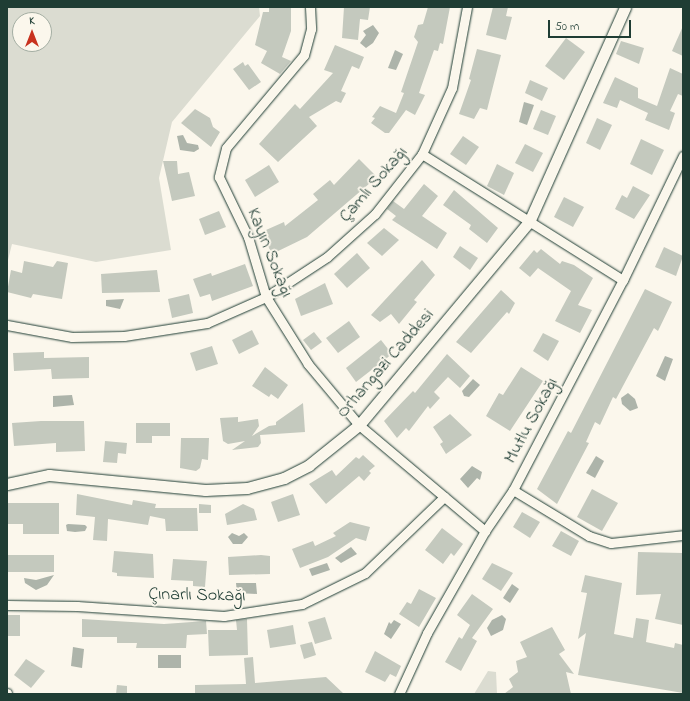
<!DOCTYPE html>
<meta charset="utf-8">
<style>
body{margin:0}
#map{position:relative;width:690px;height:701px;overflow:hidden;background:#fbf7ec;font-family:"Indie Flower",sans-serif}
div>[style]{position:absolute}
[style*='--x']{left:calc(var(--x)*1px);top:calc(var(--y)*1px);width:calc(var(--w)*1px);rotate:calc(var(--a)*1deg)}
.green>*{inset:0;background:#dbdcd1}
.water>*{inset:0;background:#adb4aa}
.building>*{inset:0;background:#c4c9be}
.roads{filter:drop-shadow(0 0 1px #1f3d34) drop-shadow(0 0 1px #1f3d34)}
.minor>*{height:9px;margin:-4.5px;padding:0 4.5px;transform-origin:4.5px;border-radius:4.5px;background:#fbf7ec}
.tertiary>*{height:11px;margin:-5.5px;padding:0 5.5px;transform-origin:5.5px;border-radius:5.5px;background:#fbf7ec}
span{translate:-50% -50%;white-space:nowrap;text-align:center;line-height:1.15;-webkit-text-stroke:4px #fbf7ec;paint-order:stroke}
.street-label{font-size:18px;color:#1f3d34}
.frame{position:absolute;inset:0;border:8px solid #1f3d34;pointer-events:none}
.north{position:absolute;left:12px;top:12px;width:40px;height:40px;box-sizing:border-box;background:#fbf7ec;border:1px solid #a3ada2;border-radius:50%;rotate:0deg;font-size:11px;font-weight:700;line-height:16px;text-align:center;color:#1f3d34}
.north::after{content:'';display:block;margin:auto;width:14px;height:18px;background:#c8321e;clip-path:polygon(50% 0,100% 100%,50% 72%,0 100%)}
.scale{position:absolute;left:548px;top:20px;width:83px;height:18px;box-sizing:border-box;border:2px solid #1f3d34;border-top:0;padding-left:5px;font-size:12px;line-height:14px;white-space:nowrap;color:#1f3d34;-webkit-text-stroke:3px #fbf7ec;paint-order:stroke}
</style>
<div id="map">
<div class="green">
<i style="clip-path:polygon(evenodd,7px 7px,259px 7px,260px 16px,172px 122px,159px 178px,171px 250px,96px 262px,12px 244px,7px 264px,7px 7px,20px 20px,44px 20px,44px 44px,20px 44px,20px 20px)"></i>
<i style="clip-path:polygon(488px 671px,496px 672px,497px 694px,474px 694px)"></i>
</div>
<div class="water">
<i style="clip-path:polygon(373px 25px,379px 33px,373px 43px,366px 48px,360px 43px,366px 35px,363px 31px)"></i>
<i style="clip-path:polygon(395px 50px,403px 54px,396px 70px,388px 68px)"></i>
<i style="clip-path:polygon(524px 102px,534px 105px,527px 125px,519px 122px)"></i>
<i style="clip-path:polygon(183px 135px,187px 143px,198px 145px,199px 149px,194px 152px,180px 150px,177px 136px)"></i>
<i style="clip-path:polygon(124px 299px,120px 309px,106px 306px,106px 300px)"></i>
<i style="clip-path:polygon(665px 356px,673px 359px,665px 381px,656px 376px)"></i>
<i style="clip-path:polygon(473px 379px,480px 385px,469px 397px,464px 396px,462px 391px)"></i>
<i style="clip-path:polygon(628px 393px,635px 399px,638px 408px,630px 411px,622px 404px,621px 398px)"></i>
<i style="clip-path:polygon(72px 395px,74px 405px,53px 407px,53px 396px)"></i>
<i style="clip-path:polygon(596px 456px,604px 461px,595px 478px,586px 473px)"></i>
<i style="clip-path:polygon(472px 466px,482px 472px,480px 480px,477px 478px,468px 488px,460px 479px)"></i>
<i style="clip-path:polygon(68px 524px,85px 525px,87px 527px,85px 531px,75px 532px,67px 531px,66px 525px)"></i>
<i style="clip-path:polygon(232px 533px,239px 536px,244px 533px,248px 537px,242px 544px,233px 544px,228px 537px)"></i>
<i style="clip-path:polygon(351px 547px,357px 554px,341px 563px,335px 558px)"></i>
<i style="clip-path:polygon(327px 563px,330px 570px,312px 576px,309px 569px)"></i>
<i style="clip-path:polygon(54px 575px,47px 585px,36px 590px,25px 583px,24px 578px,36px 580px)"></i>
<i style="clip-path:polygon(236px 583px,256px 583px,257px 594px,237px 593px)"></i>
<i style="clip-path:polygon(512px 584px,519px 589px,510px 603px,503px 598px)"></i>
<i style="clip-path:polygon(502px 615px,506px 619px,503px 630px,491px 636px,487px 628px,492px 620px)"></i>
<i style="clip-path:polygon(394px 620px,401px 624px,391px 639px,384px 634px,389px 622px,391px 624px)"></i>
<i style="clip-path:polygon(73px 647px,84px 649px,82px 668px,71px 666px)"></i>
<i style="clip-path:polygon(158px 655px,181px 655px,181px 668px,158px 668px)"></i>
</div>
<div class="building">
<i style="clip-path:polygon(269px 7px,291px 7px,291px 31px,282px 57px,291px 61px,280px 74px,261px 63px,267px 51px,255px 45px,263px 12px,269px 12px)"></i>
<i style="clip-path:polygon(344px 7px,370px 7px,368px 20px,360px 19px,358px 40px,342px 38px)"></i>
<i style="clip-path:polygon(428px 7px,450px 7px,443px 44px,440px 43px,438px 51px,434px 50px,419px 93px,425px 95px,415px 115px,406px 110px,389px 133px,385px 133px,371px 123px,375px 118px,372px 117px,380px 106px,396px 113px,404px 93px,401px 92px,418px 42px,414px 37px,418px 25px,423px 24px)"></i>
<i style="clip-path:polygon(493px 7px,508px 7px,506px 16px,512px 17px,506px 40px,486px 35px)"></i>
<i style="clip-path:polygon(683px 26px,683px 56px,672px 51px)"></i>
<i style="clip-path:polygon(566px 38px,585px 52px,564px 80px,545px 66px)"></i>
<i style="clip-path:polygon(621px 41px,644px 48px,639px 64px,616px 54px)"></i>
<i style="clip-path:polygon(335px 45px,364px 57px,359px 69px,352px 66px,341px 91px,346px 93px,341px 103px,336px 101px,309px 117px,317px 126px,278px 162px,259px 144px,295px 104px,300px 109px,333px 73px,324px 70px)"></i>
<i style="clip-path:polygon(477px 49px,501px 55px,487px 110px,480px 108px,474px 119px,459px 114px,471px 80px,469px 79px)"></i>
<i style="clip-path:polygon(243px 62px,245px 66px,248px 64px,261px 82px,249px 90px,233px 69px)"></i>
<i style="clip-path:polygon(670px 68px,683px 74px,683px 96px,678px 94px,670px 111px,675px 113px,669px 130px,645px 120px,648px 113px,620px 100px,617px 108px,603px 103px,615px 77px,638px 88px,638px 98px,657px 106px)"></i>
<i style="clip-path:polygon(530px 80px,548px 88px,542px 101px,525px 93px)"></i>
<i style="clip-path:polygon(195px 109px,210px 118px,213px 127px,220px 132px,211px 147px,181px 123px)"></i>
<i style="clip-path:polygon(541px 110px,556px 116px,548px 135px,533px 129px)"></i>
<i style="clip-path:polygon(597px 118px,612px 125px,600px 150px,586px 143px)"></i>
<i style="clip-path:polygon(463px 136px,479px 147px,466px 165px,450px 154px)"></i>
<i style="clip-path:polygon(641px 139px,664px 150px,652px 175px,630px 164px)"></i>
<i style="clip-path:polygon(525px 144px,543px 153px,533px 172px,515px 163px)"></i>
<i style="clip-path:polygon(359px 159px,377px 177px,307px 237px,272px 254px,265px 240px,266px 230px,284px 222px,285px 226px,318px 200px,313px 194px,330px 180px,334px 185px)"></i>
<i style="clip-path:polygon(163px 161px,177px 161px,178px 174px,189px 172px,195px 196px,172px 201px)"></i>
<i style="clip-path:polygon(497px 164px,514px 173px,504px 195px,487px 186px)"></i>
<i style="clip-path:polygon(269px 165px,279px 182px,255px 197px,245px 180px)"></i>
<i style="clip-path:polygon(424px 184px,438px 196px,422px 216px,447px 233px,437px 249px,392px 220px,396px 216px,387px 209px,393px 201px,404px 209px)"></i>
<i style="clip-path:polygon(633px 186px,650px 195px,634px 219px,615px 209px,622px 195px,627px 198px)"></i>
<i style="clip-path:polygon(454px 190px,498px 228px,487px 243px,469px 229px,471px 225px,443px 205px)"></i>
<i style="clip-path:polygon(564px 197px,584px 207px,573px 227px,554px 217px)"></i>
<i style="clip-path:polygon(219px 211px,226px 227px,205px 235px,199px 219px)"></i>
<i style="clip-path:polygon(384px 228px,399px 240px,382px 256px,367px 243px)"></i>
<i style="clip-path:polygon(460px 246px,478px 258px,470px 270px,453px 257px)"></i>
<i style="clip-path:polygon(664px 247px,683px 256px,676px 276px,655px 267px)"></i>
<i style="clip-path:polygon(541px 249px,560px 264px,562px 261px,574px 265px,593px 278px,578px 305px,592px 310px,580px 333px,555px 321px,571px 291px,538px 268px,530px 277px,519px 268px,534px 250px,537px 253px)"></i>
<i style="clip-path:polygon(357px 253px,370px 268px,347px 288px,334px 274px)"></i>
<i style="clip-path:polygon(422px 260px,435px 275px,414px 300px,417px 302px,399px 324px,391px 314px,380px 322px,371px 315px)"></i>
<i style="clip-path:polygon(24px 261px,53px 267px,57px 261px,68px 263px,62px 299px,33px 294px,31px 298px,7px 292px,11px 270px,22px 273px)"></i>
<i style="clip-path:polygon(245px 264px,253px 286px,212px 301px,210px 294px,200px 297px,193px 279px,211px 273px,212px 276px)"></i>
<i style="clip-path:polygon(157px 270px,160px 292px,102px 293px,101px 274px)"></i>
<i style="clip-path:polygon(325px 283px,333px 304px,301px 316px,295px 299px)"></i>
<i style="clip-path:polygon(645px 289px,672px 302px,658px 331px,654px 328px,616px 399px,613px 397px,600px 425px,595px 422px,586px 442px,589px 443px,557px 504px,537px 489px,568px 431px,571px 433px)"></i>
<i style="clip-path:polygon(501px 290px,515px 303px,509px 314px,507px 312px,471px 353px,456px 342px)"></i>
<i style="clip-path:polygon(189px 294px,193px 313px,172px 318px,168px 299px)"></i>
<i style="clip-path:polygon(349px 321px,360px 337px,338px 353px,326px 338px)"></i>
<i style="clip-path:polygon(252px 330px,259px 344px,239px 354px,232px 340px)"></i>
<i style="clip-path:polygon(314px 332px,322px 342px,311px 350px,303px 340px)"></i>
<i style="clip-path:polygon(543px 333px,559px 341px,548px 361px,533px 351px)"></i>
<i style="clip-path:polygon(381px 340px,392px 354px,356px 382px,346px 368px)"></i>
<i style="clip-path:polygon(212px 346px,218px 364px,196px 371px,190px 353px)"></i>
<i style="clip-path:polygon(44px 352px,44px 358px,89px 357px,89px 378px,52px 379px,51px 369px,14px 371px,13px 353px)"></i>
<i style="clip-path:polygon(447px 354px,470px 376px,460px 388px,448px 377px,434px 392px,440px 398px,430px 409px,428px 406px,409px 431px,406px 428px,397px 438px,384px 421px,413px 391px,415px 393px)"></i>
<i style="clip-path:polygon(265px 367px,288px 385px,278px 399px,271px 394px,269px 397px,252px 386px)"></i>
<i style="clip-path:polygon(521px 367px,543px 381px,510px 431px,486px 416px,499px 393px,503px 395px)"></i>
<i style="clip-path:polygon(303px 403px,305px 432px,260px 435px,261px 443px,258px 447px,232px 450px,245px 441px,228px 444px,223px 441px,220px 418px,238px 417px,238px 422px,258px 419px,259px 426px,252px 436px,269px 426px,276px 425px,276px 422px)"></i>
<i style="clip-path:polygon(450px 414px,472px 435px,446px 454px,440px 444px,443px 442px,433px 427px)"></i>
<i style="clip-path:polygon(41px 421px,84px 421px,85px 451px,56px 452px,56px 443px,14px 446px,12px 423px)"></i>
<i style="clip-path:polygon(136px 423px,170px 423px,170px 436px,152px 436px,152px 443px,136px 443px)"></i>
<i style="clip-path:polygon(181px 438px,209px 438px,208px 460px,202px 459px,200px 468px,196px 471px,180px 468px)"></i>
<i style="clip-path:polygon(105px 441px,127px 443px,126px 454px,118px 453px,117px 463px,103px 462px)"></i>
<i style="clip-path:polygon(363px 455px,375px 466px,369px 471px,371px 473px,364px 481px,359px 476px,326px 504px,309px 484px,332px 470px,336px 476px,356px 457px,359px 459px)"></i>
<i style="clip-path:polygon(592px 489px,618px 503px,602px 531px,577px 517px)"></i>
<i style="clip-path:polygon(77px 494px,132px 505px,133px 500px,156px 504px,155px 508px,197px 508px,198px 531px,166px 531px,165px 519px,150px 516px,148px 525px,108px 519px,107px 541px,93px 540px,95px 517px,76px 515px)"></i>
<i style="clip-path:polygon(293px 494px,300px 515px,278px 522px,271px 502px)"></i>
<i style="clip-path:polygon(7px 503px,59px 503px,59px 534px,23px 534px,23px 524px,7px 524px)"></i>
<i style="clip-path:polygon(199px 504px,211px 505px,211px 513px,199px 513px)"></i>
<i style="clip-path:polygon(243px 504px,254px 509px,257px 520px,227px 525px,225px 514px)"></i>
<i style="clip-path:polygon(522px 512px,540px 522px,530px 538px,513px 527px)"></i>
<i style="clip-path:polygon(350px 522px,370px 527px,366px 541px,356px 538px,328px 557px,300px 568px,292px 549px,313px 541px,315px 546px,336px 536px,333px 533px)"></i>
<i style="clip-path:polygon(442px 528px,463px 544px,454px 556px,451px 553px,443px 564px,425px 550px)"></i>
<i style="clip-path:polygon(561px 531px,579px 541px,571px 556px,552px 546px)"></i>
<i style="clip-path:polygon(114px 551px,153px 554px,154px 578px,117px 576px,117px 573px,112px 572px)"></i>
<i style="clip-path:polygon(638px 552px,683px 553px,683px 625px,655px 619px,661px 594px,636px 595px)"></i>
<i style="clip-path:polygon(7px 555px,54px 555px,54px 572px,7px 572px)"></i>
<i style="clip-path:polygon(261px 555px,270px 556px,270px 574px,229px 575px,228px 557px)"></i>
<i style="clip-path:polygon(173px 559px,207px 561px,205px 587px,193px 586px,193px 581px,171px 580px)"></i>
<i style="clip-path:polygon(492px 563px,513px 573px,501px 591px,482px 579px)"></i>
<i style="clip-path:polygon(585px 575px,622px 583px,614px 634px,633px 638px,636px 618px,649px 620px,646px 642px,674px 648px,675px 643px,683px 645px,683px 693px,578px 675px,586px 633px,578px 639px,587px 593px,581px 592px)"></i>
<i style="clip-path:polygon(419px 589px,436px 598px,419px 627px,399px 614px,407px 602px,411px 604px)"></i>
<i style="clip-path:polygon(472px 594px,493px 609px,472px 638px,477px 641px,461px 671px,445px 662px,459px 637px,462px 639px,470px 625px,457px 615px)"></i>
<i style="clip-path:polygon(7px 615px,20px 615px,20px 636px,7px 636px)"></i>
<i style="clip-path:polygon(325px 617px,332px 639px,315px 644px,308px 622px)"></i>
<i style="clip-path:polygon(82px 619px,164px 624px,206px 621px,207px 634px,187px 635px,186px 648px,136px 648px,137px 643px,117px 643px,117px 637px,82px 637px)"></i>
<i style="clip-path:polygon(247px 619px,248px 655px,209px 656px,208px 630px,237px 630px,236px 620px)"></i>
<i style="clip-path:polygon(293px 625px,296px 644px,270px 648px,267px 630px)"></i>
<i style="clip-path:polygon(552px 627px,565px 650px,559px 654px,574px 674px,566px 672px,571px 694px,504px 694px,513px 687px,509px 679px,518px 672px,516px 661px,527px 657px,520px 642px)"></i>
<i style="clip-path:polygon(312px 642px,316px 655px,304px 659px,300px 645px)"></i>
<i style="clip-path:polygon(375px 651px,401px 666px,396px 677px,390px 674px,385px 682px,365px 672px)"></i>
<i style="clip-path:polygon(253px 657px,255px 683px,326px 677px,344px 694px,195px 694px,195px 685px,246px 684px,244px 658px)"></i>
<i style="clip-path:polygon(26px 659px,45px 671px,31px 688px,14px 675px)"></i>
<i style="clip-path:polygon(117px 685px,127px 686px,127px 694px,116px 694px)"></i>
</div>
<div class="roads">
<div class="minor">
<i style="--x:310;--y:7;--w:22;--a:87"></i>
<i style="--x:311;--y:29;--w:27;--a:105"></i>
<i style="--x:304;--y:55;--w:121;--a:130"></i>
<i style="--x:226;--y:148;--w:30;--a:104"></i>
<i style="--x:219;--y:177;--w:67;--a:64.2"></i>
<i style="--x:248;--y:237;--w:63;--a:73.3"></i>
<i style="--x:266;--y:297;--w:79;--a:57.9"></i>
<i style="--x:308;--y:364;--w:80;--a:50.1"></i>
<i style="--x:359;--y:425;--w:165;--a:40.1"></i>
<i style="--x:422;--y:154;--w:237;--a:32.1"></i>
<i style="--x:7;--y:325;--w:66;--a:10.5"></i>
<i style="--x:72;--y:337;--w:52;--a:-1.1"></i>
<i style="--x:124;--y:336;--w:84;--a:-8.9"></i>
<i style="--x:207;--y:323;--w:64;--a:-23.8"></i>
<i style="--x:266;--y:297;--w:73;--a:-33.3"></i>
<i style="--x:327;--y:257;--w:64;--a:-41.9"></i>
<i style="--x:375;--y:214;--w:76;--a:-51.9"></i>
<i style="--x:422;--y:154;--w:72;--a:-65.6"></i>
<i style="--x:452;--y:88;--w:82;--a:-79.5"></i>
<i style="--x:513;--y:490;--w:89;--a:31.2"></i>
<i style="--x:589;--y:536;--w:23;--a:18"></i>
<i style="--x:611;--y:543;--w:72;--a:-6.3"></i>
<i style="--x:7;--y:605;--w:70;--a:0.8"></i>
<i style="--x:77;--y:606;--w:147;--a:3.9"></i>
<i style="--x:224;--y:616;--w:79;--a:-8.7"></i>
<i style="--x:302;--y:604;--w:70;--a:-26.2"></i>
<i style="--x:365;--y:573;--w:110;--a:-43.9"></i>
<i style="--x:7;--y:693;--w:1;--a:90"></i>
<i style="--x:399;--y:694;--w:67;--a:-65.3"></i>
<i style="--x:427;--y:633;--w:117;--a:-60.4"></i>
<i style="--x:485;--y:531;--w:50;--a:-55.7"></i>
<i style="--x:513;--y:490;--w:237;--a:-62.4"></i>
<i style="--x:623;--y:280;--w:138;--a:-64.2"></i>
</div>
<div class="tertiary">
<i style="--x:7;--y:484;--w:43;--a:-12.1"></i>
<i style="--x:49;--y:475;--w:157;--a:5.5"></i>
<i style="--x:205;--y:490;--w:42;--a:-2.7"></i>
<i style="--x:247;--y:488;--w:38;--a:-15"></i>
<i style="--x:284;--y:478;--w:28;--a:-27"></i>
<i style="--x:309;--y:465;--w:64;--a:-38.7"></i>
<i style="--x:359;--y:425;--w:265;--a:-50.1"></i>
<i style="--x:529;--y:222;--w:235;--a:-65.9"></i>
</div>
</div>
<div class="street-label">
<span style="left:374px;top:185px;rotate:-49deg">Çamlı Sokağı</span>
<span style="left:269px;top:253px;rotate:68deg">Kayın Sokağı</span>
<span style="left:386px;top:364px;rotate:-49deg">Orhangazi Caddesi</span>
<span style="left:532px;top:421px;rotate:-62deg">Mutlu Sokağı</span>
<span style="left:197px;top:596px;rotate:1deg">Çınarlı Sokağı</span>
</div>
<div class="frame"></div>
<div class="north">K</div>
<div class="scale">50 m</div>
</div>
